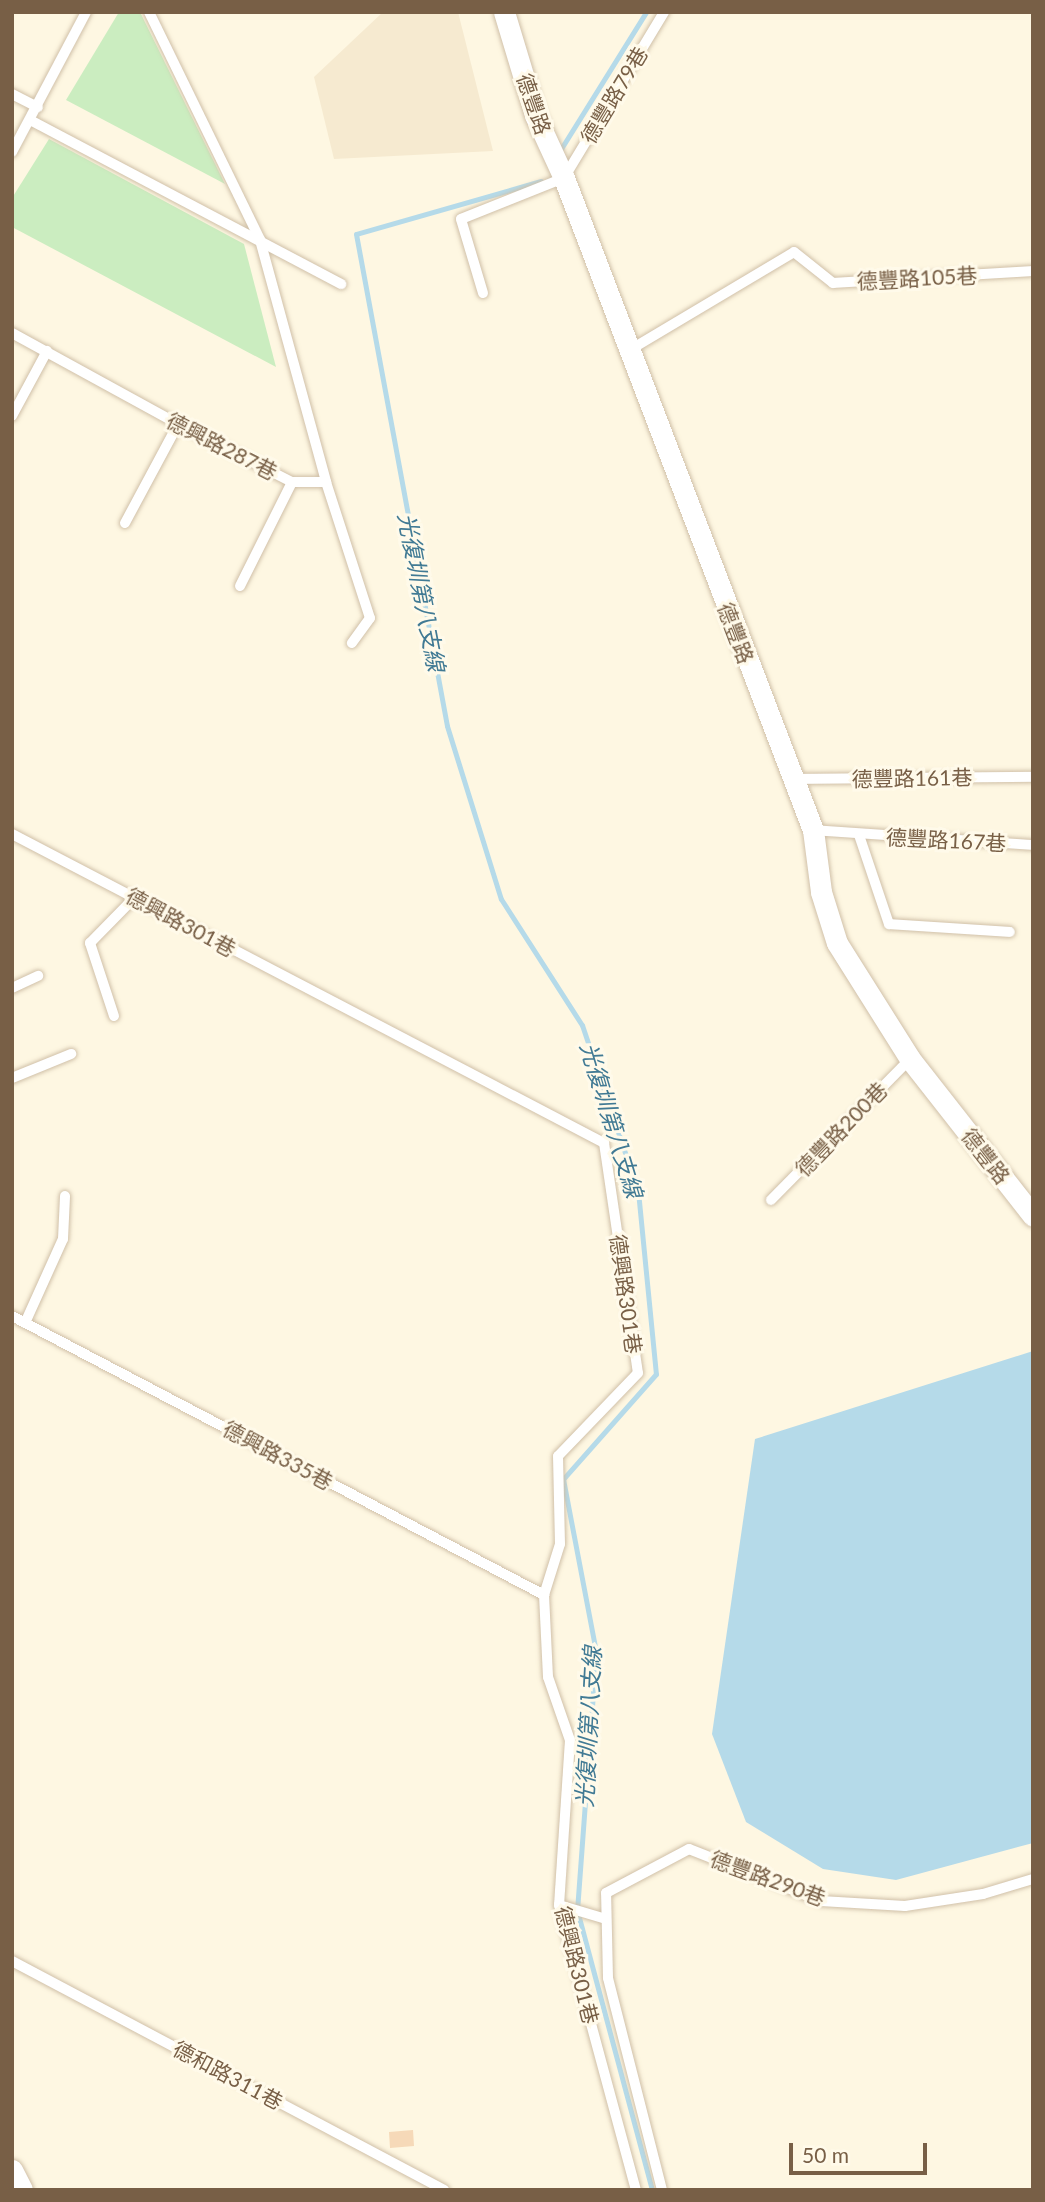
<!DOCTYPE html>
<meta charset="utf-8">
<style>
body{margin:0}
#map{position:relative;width:1045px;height:2202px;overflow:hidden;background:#fef7e2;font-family:Lato,"Noto Sans TC",sans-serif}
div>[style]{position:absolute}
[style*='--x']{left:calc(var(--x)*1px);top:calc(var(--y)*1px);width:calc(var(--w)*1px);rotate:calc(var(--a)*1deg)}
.residential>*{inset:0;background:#f6ead0}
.green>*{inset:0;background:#cbedc0}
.water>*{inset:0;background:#b5dae9}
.stream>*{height:5px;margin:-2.5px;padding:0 2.5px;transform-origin:2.5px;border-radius:2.5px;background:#b5dae9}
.building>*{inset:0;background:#f6d9b8}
.roads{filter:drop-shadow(0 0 2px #d0c0a8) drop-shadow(0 0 2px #d0c0a8)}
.lane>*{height:10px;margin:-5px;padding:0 5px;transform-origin:5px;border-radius:5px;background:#fff}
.street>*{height:21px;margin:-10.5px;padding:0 10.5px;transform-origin:10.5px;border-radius:10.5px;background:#fff}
span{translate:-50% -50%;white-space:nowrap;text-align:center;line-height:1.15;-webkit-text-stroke:6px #fffaea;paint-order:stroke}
.street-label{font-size:21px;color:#785f46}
.water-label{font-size:23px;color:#417a94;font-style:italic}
.frame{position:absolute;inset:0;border:14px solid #785f46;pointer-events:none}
.scale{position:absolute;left:789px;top:2143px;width:138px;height:32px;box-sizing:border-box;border:4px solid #785f46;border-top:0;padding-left:9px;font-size:21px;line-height:24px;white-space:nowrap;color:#785f46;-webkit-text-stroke:5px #fffaea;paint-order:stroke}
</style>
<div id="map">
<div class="residential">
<i style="clip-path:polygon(383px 12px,458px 12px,493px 151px,334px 159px,314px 77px)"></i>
</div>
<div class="green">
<i style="clip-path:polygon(119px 12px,140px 12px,225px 184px,66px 100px)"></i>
<i style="clip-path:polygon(49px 139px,244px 244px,276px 367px,12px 227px,12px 198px)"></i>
</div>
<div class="water">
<i style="clip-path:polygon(1033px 1351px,1033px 1843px,896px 1880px,823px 1869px,746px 1822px,712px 1734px,755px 1439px)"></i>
</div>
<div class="stream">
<i style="--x:559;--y:152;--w:165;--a:-58.1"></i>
<i style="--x:541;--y:181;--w:192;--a:164"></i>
<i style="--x:356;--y:234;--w:500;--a:79.52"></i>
<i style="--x:447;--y:726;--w:181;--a:72.7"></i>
<i style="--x:501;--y:899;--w:150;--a:57.3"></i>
<i style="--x:582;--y:1025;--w:175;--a:71.4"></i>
<i style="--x:638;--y:1191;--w:184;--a:84.4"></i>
<i style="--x:656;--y:1374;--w:140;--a:131.5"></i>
<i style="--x:563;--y:1479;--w:176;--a:79.2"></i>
<i style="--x:596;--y:1652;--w:259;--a:94.2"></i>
<i style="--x:577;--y:1910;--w:290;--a:75"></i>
</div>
<div class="building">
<i style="clip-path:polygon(413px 2130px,414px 2146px,390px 2148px,389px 2132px)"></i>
</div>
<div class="roads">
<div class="lane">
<i style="--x:149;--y:12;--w:254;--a:64"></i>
<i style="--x:260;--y:240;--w:251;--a:74.7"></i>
<i style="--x:326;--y:482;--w:143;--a:72.1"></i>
<i style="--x:370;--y:618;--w:31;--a:126"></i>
<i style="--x:12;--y:94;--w:29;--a:27"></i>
<i style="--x:30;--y:120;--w:352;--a:27.8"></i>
<i style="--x:12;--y:152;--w:158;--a:-62.1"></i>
<i style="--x:483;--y:293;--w:77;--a:-106.6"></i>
<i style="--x:461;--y:219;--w:111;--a:-21.7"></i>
<i style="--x:564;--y:178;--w:194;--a:-58.9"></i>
<i style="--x:12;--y:333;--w:189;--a:28.7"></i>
<i style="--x:178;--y:424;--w:128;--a:27"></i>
<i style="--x:292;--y:482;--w:34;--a:0"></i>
<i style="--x:628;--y:351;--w:193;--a:-30.8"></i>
<i style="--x:794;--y:252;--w:50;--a:38.5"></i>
<i style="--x:833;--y:283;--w:200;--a:-3.4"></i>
<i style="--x:12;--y:416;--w:74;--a:-61.7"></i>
<i style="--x:125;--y:523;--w:112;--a:-61.8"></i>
<i style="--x:240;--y:586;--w:116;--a:-63.4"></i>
<i style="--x:792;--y:779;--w:241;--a:-0.5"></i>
<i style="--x:813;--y:830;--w:221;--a:3.9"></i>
<i style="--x:12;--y:834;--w:668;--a:27.56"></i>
<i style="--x:604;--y:1143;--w:232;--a:81.6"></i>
<i style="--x:638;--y:1373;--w:115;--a:133.9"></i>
<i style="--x:558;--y:1456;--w:88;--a:88.7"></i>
<i style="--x:560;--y:1544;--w:53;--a:107.4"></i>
<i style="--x:544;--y:1595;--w:82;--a:87.2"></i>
<i style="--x:548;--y:1677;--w:67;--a:70.8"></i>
<i style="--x:570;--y:1740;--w:165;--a:93.8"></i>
<i style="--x:559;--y:1905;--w:295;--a:74.9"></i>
<i style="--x:859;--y:835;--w:94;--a:71.4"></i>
<i style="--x:889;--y:924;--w:121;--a:3.8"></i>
<i style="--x:12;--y:988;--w:29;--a:-25"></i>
<i style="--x:114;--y:1016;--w:77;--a:-108.2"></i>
<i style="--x:90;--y:943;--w:63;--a:-45.6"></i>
<i style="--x:12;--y:1078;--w:64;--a:-22.1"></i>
<i style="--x:771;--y:1200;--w:198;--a:-45.4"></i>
<i style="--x:12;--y:1316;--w:601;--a:27.67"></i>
<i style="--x:25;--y:1323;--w:92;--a:-65.7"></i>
<i style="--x:63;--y:1239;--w:43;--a:-87.3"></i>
<i style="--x:559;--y:1905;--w:49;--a:16.6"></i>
<i style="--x:12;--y:1961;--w:489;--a:27.9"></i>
<i style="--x:662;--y:2190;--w:219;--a:-104.3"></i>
<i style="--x:608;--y:1978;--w:85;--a:-91.3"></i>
<i style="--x:606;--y:1893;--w:94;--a:-27.9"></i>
<i style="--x:689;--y:1849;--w:142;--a:21.5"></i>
<i style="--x:821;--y:1901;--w:84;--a:3.4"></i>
<i style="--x:905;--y:1906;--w:79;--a:-8.7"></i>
<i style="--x:983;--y:1894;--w:52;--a:-16.7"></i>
</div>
<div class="street">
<i style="--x:504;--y:12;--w:108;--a:73.2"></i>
<i style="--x:535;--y:115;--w:69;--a:65.3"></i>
<i style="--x:564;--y:178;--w:698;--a:69.1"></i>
<i style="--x:813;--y:830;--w:63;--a:82.6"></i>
<i style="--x:821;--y:892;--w:53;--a:72.6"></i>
<i style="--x:837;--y:943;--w:137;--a:57.8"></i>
<i style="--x:910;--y:1059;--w:199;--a:51.9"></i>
<i style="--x:12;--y:2170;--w:22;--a:63"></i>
</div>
</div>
<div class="street-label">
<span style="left:614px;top:95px;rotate:-59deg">德豐路79巷</span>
<span style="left:534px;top:104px;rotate:71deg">德豐路</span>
<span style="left:917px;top:278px;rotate:-3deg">德豐路105巷</span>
<span style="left:222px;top:446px;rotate:27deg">德興路287巷</span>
<span style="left:736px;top:633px;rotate:69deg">德豐路</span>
<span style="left:912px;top:778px;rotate:-1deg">德豐路161巷</span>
<span style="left:946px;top:840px;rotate:3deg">德豐路167巷</span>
<span style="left:181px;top:922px;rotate:28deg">德興路301巷</span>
<span style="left:841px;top:1129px;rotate:-46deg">德豐路200巷</span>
<span style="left:986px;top:1156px;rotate:52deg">德豐路</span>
<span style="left:626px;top:1294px;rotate:82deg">德興路301巷</span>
<span style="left:278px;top:1455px;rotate:28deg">德興路335巷</span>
<span style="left:768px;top:1878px;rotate:20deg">德豐路290巷</span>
<span style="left:577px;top:1965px;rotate:76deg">德興路301巷</span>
<span style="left:228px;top:2075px;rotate:28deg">德和路311巷</span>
</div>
<div class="water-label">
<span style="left:422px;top:592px;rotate:79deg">光復圳第八支線</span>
<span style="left:612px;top:1120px;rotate:73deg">光復圳第八支線</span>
<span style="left:588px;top:1727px;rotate:-87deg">光復圳第八支線</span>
</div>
<div class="frame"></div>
<div class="scale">50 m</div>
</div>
